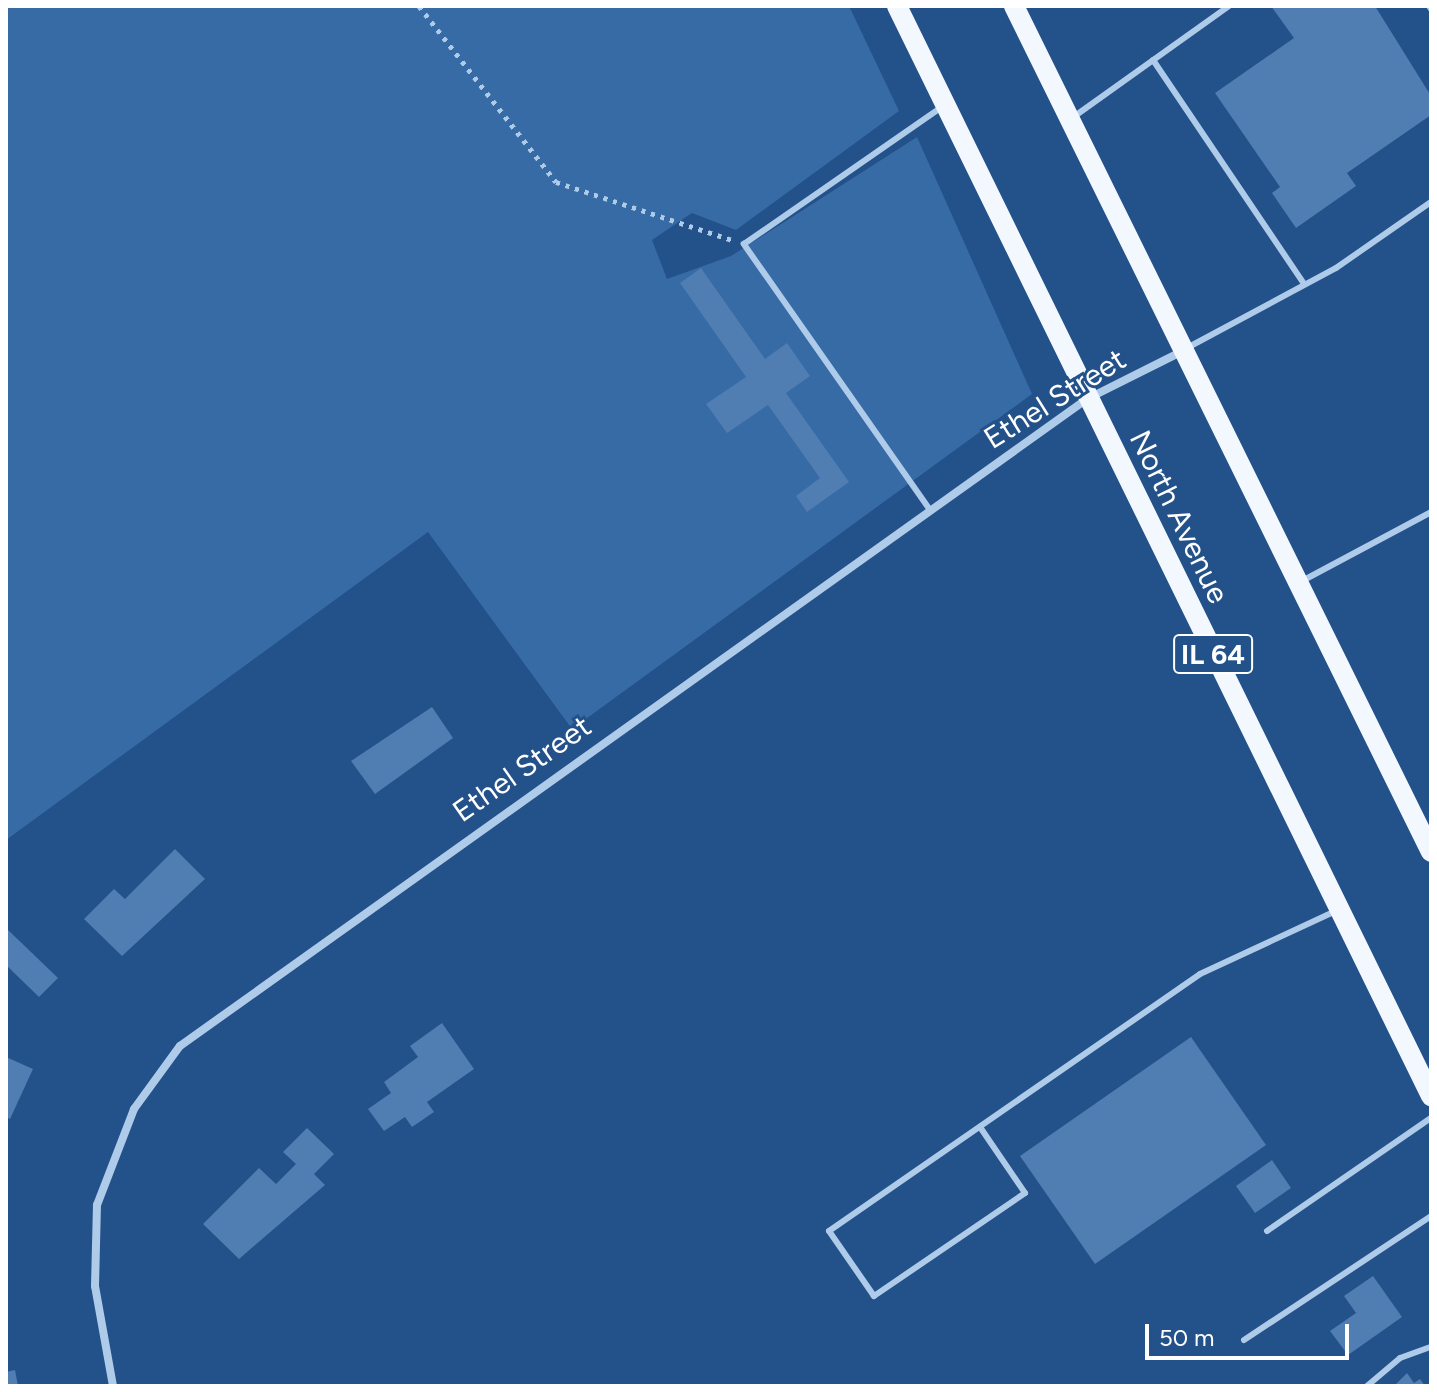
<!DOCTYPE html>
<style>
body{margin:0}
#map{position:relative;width:1437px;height:1392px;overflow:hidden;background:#235189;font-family:Figtree,sans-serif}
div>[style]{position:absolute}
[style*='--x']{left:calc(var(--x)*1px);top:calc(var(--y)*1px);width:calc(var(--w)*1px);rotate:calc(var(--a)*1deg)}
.green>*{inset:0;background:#376ba6}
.building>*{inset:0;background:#507db2}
.path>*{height:5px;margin-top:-2.5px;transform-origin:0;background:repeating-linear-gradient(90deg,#afcbea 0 4px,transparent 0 10px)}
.service>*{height:6px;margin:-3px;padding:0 3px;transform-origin:3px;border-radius:3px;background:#afcbea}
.minor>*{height:8px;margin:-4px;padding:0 4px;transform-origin:4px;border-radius:4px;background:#afcbea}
.primary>*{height:20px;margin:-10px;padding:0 10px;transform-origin:10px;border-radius:10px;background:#f3f7fe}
span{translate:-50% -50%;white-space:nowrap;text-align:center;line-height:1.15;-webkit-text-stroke:6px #235189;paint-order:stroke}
.shield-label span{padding:2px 6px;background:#235189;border:2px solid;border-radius:6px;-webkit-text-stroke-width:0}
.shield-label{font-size:28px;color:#fff;font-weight:700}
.street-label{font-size:30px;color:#fff}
.frame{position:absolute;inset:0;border:8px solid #fff;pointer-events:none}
.scale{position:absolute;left:1145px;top:1324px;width:204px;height:36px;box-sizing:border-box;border:4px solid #fff;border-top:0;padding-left:10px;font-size:24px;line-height:28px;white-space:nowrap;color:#fff;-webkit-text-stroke:6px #235189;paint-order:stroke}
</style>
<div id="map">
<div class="green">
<i style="clip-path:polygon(6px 6px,849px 6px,899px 111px,736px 230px,692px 213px,652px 240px,667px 279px,731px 256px,917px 137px,1032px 394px,572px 729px,428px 532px,6px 840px)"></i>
</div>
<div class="building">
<i style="clip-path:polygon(1271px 6px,1375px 6px,1431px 96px,1431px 115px,1347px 173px,1356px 186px,1296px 228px,1272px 193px,1280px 187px,1215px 93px,1294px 38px)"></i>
<i style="clip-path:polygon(701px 268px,765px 359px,787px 343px,810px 376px,786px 393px,849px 482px,807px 512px,796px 496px,820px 478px,768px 405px,727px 433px,706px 404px,746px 377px,680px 283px)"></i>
<i style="clip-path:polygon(432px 707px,453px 738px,375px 794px,351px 761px)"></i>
<i style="clip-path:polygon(175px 849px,205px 879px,122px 956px,84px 919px,114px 889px,125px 899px)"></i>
<i style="clip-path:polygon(6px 928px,58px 978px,39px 997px,6px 965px)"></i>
<i style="clip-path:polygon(442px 1023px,474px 1069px,427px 1102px,434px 1112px,412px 1127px,405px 1117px,384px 1131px,368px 1109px,391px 1093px,384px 1082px,418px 1057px,410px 1046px)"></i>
<i style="clip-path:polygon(1191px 1037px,1266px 1145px,1095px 1264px,1020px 1156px)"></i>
<i style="clip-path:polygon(6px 1057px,33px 1069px,10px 1119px,6px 1117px)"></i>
<i style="clip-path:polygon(307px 1128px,334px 1154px,314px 1174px,325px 1185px,239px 1259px,203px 1224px,259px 1168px,276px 1184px,296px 1164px,283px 1152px)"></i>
<i style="clip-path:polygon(1272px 1160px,1291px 1188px,1255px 1213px,1236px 1186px)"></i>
<i style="clip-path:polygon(1373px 1276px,1402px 1317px,1348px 1355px,1330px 1331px,1356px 1313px,1344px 1296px)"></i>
<i style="clip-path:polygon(15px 1370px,18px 1386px,6px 1386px,6px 1372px)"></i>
<i style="clip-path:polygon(1407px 1373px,1414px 1383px,1420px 1379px,1425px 1386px,1394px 1386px)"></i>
</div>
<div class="path">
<i style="--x:419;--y:6;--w:223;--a:52.1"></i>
<i style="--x:556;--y:182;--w:185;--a:18.2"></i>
</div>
<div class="service">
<i style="--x:1429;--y:6;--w:4;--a:56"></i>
<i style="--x:1153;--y:60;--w:268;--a:56"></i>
<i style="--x:1072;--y:118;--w:193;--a:-35.5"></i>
<i style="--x:1185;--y:349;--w:171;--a:-28.2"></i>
<i style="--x:1336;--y:268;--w:116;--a:-34.8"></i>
<i style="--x:930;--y:510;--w:325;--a:-125"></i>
<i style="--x:744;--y:244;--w:241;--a:-34.7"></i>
<i style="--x:1302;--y:581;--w:146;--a:-28.1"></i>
<i style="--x:980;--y:1127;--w:80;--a:55.7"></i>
<i style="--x:1025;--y:1193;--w:183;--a:145.7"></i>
<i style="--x:874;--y:1296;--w:79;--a:-124.7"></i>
<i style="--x:829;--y:1231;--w:451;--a:-34.7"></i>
<i style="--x:1200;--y:974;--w:152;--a:-24.9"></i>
<i style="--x:1267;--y:1231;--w:199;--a:-34.6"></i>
<i style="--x:1244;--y:1340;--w:224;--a:-33.5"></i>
<i style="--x:1367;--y:1386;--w:43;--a:-40.3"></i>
<i style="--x:1400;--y:1358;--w:33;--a:-20"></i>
</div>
<div class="minor">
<i style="--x:113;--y:1386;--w:102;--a:-100.2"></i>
<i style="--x:95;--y:1286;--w:81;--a:-88.6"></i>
<i style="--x:97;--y:1205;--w:103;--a:-68.9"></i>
<i style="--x:134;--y:1109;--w:78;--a:-53.9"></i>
<i style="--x:180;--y:1046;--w:1114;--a:-35.5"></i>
<i style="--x:1087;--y:399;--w:103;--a:-26.6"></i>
</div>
<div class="primary">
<i style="--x:897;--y:6;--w:1214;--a:63.9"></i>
<i style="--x:1014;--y:6;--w:943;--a:63.76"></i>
</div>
<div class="shield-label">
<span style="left:1213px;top:654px">IL 64</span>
</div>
<div class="street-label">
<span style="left:1055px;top:399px;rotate:-32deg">Ethel Street</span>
<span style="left:1179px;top:517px;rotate:64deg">North Avenue</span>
<span style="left:522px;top:769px;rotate:-35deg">Ethel Street</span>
</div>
<div class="frame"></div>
<div class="scale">50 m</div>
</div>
